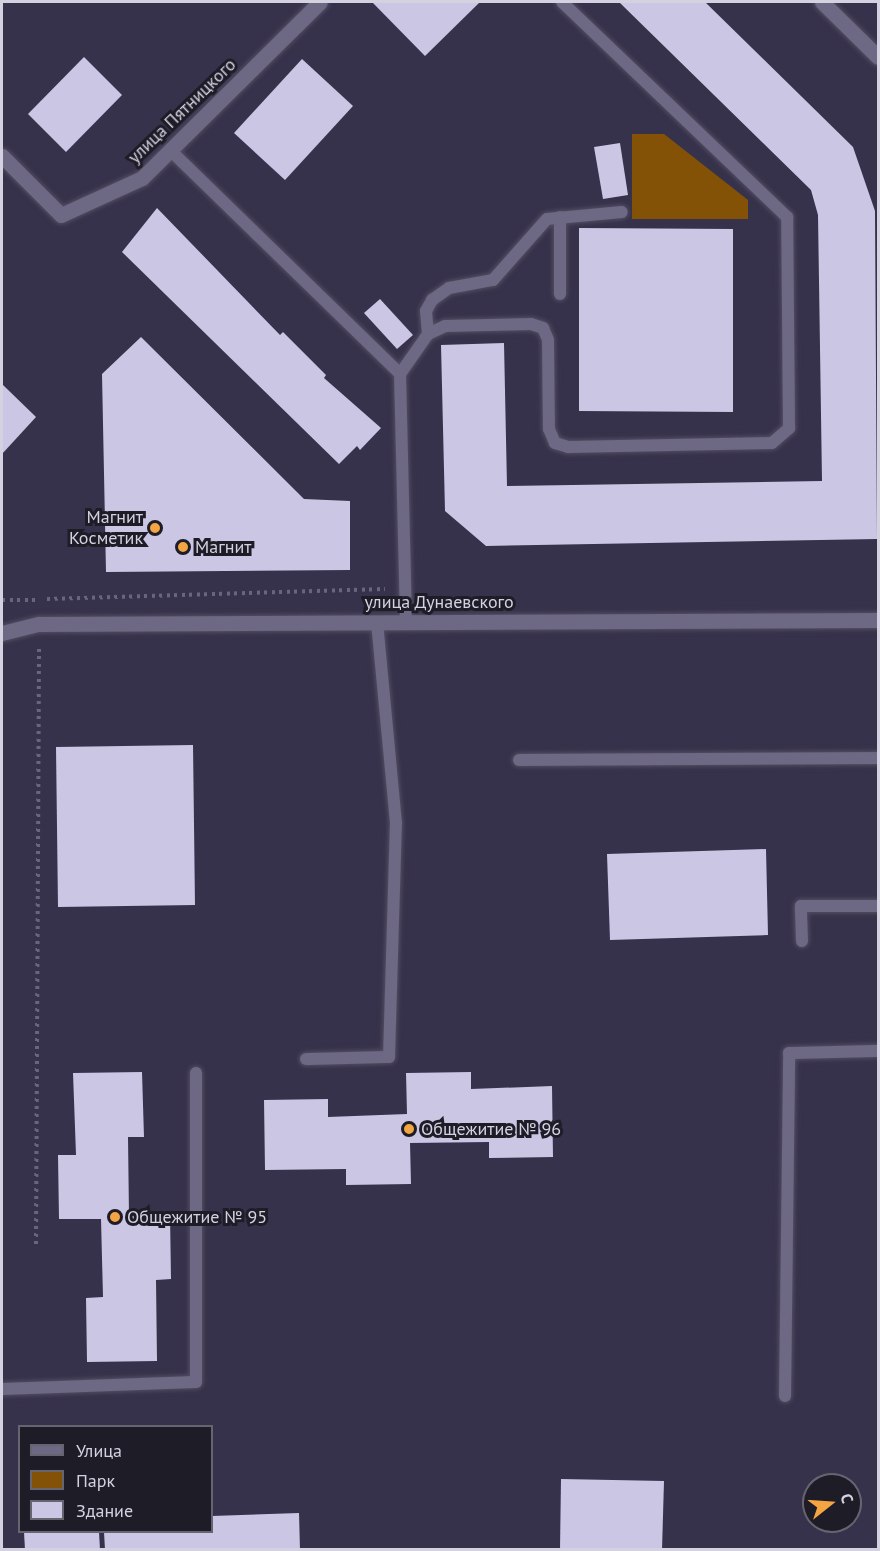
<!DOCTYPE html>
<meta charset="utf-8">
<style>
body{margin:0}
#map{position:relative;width:880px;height:1551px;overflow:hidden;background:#37324b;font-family:"PT Sans",sans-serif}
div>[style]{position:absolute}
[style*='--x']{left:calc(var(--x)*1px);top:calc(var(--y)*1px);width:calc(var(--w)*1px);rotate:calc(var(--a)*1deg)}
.green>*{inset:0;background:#835207}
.building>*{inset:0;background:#ccc6e5}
.path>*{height:4px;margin-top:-2px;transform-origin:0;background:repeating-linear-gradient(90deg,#69657b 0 3px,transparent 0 7.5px)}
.roads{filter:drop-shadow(0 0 2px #524d62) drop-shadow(0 0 2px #524d62)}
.lane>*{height:12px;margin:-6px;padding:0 6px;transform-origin:6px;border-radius:6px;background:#6d6884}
.street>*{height:15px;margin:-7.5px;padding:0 7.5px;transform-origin:7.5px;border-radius:7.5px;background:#6d6884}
.dots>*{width:16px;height:16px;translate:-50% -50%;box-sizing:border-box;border:3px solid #1e1c27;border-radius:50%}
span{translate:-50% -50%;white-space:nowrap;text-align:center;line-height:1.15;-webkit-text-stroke:6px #1e1c27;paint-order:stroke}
.street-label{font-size:18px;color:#d4d1e1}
.poi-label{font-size:18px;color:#d4d1e1}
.right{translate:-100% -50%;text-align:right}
.left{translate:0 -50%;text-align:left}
.frame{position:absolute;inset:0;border:3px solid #d4d1e1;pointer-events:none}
.legend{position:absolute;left:18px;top:1425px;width:195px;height:108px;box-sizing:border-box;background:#1e1c27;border:2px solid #676471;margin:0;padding:8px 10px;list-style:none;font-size:18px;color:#d4d1e1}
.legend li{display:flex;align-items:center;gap:12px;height:30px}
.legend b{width:30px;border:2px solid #676471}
.north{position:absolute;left:802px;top:1473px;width:60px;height:60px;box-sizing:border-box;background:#1e1c27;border:2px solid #676471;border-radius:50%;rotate:73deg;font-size:16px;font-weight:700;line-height:24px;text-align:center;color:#d4d1e1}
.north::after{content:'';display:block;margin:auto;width:21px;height:27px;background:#f2a542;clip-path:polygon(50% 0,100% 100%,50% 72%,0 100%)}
</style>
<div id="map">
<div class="green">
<i style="clip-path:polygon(632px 134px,664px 134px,748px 200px,748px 219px,632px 219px)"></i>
</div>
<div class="building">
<i style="clip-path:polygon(372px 2px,480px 2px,425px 56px)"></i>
<i style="clip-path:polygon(619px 2px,705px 2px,853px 147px,875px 211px,877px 539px,486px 546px,445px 511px,441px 345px,504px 343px,507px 486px,822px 481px,818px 215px,811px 190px)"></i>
<i style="clip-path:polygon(84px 57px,122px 95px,66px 152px,28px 114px)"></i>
<i style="clip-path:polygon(302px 59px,353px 106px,285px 180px,234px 133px)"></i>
<i style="clip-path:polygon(620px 143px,628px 195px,603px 199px,594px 147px)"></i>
<i style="clip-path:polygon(157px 208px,280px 335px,283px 332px,326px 375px,324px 378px,381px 428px,360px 450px,357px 446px,339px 464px,122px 252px)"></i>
<i style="clip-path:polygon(579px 228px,733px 229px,733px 412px,579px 411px)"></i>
<i style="clip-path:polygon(380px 299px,413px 335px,397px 349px,364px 313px)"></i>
<i style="clip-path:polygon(141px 337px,304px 499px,350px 501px,350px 570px,106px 572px,102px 374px)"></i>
<i style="clip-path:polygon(2px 384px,36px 417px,2px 454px)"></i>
<i style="clip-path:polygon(193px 745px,195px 905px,58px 907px,56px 747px)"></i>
<i style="clip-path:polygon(766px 849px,768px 935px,610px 940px,607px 854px)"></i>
<i style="clip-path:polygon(142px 1072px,144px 1137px,128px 1137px,129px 1216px,170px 1215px,171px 1279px,156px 1280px,157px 1361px,87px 1362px,86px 1298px,103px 1297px,101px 1219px,59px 1219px,58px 1155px,76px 1155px,73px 1073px)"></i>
<i style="clip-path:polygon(471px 1072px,471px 1089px,552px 1086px,553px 1157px,489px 1158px,489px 1142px,410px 1143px,411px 1184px,346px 1185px,346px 1169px,265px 1170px,264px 1100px,328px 1099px,328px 1117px,407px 1114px,406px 1073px)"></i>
<i style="clip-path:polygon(561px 1479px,664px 1481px,662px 1550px,560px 1550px)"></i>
<i style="clip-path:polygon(299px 1513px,300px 1550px,105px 1550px,104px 1532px,212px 1532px,212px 1516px)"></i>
<i style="clip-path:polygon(24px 1532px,99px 1532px,100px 1550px,25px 1550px)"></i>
</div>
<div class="path">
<i style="--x:47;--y:599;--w:338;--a:-1.7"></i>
<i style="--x:2;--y:600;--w:38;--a:0"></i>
<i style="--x:36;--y:1244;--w:599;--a:-89.71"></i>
</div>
<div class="roads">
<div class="lane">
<i style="--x:170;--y:150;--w:321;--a:44.2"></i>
<i style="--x:400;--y:374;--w:248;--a:88.6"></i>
<i style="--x:560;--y:294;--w:77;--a:-90"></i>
<i style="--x:428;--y:334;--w:23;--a:-95"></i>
<i style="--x:426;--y:311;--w:13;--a:-61"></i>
<i style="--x:432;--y:300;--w:21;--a:-35"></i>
<i style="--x:449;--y:288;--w:45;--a:-10.3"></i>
<i style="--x:493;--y:280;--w:81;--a:-48.5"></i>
<i style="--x:547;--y:219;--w:75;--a:-5.3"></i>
<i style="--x:400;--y:374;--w:49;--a:-55"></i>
<i style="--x:428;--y:334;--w:19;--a:-25"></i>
<i style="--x:445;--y:326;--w:86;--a:-1.3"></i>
<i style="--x:531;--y:324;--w:13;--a:18"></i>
<i style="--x:543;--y:328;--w:13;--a:67"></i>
<i style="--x:548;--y:340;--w:89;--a:89.4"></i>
<i style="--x:549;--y:429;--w:15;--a:67"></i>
<i style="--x:555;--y:443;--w:14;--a:17"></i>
<i style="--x:568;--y:447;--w:204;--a:-1.1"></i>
<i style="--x:772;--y:443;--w:23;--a:-41"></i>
<i style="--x:789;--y:428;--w:211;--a:-90.5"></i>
<i style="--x:787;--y:217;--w:311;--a:-136.3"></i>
<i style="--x:519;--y:760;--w:359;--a:-0.3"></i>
<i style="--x:802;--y:941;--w:35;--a:-92"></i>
<i style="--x:801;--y:906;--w:77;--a:0"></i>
<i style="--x:306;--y:1059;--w:83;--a:-1.4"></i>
<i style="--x:389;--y:1057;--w:234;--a:-88.3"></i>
<i style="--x:396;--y:823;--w:202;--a:-95.4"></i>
<i style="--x:2;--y:1389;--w:194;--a:-2.1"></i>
<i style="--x:196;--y:1382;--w:309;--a:-90"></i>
<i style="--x:785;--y:1396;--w:343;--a:-89.3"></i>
<i style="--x:789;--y:1053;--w:89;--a:-1.3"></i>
</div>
<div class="street">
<i style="--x:822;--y:2;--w:78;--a:44.5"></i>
<i style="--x:2;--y:156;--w:83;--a:45"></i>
<i style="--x:61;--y:215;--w:89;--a:-24.6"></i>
<i style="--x:142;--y:178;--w:250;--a:-44.7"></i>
<i style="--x:2;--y:633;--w:38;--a:-14"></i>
<i style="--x:39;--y:624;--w:839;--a:-0.27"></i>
</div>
</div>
<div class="dots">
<i style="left:155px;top:528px;background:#f2a542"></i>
<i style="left:183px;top:547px;background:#f2a542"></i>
<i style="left:409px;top:1129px;background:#f2a542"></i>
<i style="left:115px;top:1217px;background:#f2a542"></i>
</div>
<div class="street-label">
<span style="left:182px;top:111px;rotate:-44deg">улица Пятницкого</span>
<span style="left:439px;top:602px">улица Дунаевского</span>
</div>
<div class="poi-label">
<span class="right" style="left:143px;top:528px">Магнит<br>Косметик</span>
<span class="left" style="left:195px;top:547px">Магнит</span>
<span class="left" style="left:421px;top:1129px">Общежитие № 96</span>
<span class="left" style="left:127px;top:1217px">Общежитие № 95</span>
</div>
<div class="frame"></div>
<ul class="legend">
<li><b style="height:8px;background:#6d6884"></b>Улица</li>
<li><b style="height:16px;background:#835207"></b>Парк</li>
<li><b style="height:16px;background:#ccc6e5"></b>Здание</li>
</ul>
<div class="north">С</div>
</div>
